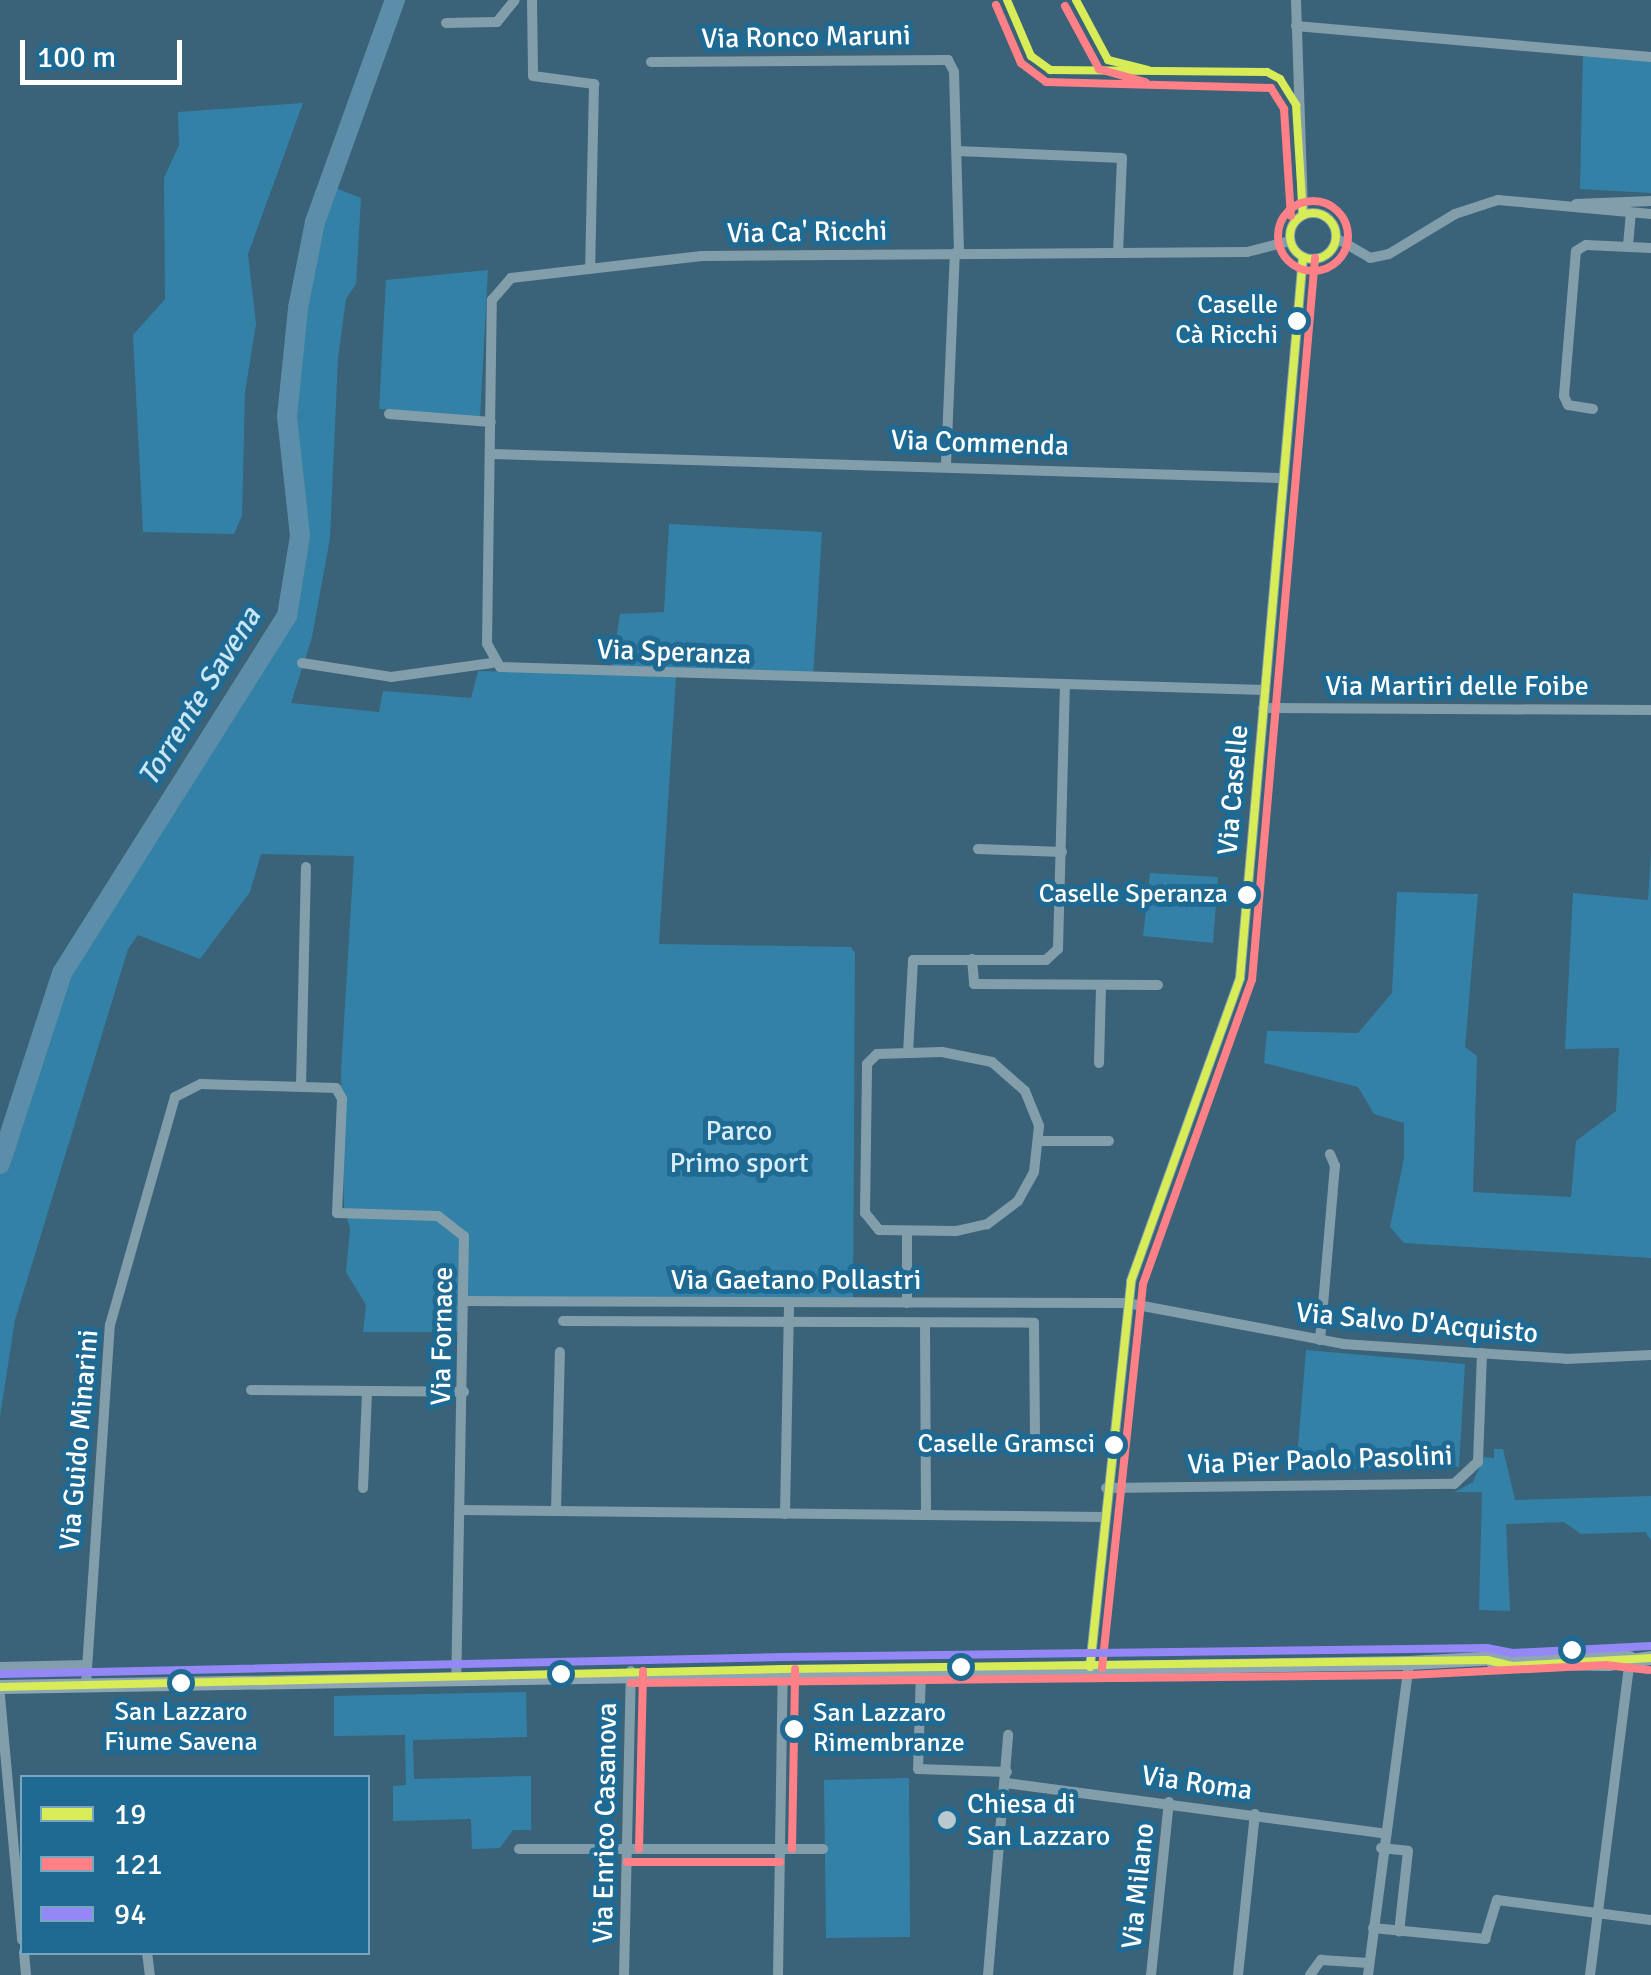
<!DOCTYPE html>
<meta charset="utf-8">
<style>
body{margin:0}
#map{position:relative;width:1651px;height:1975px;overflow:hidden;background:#3a6278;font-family:Signika,sans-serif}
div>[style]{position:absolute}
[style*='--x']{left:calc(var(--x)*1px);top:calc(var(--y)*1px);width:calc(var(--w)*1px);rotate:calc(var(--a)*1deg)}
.green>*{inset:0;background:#3481a8}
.river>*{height:20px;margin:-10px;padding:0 10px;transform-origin:10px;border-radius:10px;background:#5d8ea9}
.minor>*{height:10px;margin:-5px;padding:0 5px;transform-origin:5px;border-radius:5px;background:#829eab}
.minor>.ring{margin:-5px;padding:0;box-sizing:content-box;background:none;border:10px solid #829eab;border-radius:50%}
.major>*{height:14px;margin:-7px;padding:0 7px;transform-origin:7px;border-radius:7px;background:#8ea6b3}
.bus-1>*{height:8px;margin:-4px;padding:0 4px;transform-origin:4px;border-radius:4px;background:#d7ec57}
.bus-1>.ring{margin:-4px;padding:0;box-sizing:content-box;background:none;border:8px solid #d7ec57;border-radius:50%}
.bus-2>*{height:8px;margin:-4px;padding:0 4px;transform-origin:4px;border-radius:4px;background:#ff8087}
.bus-2>.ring{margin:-4px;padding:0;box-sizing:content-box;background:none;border:8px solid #ff8087;border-radius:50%}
.bus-3>*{height:8px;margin:-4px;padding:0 4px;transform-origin:4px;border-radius:4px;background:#9488f6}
.dots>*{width:28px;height:28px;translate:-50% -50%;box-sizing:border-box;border:5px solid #1f6a93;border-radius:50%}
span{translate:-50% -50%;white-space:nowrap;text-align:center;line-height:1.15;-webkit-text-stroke:10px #1f6a93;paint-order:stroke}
.bus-label{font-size:26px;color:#fff}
.right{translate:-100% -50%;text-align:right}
.left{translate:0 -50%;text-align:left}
.street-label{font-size:28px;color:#fff}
.park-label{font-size:28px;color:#d7eefa}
.poi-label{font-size:28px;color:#fff}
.water-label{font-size:30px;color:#c7e6f6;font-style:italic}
.legend{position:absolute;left:20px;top:1775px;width:350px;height:180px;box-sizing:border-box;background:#1f6a93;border:2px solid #79a6be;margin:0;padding:12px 18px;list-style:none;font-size:30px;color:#fff}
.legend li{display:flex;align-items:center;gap:20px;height:50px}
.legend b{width:50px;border:2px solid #79a6be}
.scale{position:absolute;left:20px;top:40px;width:162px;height:45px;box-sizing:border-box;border:5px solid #fff;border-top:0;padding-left:12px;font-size:30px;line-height:35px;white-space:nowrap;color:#fff;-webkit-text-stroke:8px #1f6a93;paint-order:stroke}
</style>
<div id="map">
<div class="green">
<i style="clip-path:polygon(1583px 51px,1651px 59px,1651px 193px,1580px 189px)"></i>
<i style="clip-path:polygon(303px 103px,248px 254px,256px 324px,245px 392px,242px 516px,234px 534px,143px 532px,133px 335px,165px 299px,164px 178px,179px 145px,178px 112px)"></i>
<i style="clip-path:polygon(328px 185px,361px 198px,356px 284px,346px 299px,338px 358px,330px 538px,312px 637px,291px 703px,379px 712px,383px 691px,471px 698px,478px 671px,611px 674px,620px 614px,664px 612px,669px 524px,822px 532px,813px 678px,676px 677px,659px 944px,851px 947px,855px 953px,853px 1303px,460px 1300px,459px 1332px,363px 1332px,366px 1305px,346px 1272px,350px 1229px,344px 1207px,341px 1071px,354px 856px,261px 854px,250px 892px,200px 959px,138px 935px,128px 949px,15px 1320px,0 1416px,0 1164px,62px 973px,287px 616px,300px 536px,287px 417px,298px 308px)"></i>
<i style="clip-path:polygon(488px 270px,480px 417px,379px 409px,386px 280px)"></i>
<i style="clip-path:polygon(1651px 853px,1651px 1258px,1404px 1243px,1390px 1227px,1404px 1158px,1404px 1123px,1374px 1114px,1358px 1087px,1264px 1063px,1267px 1031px,1358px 1033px,1392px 993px,1397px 892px,1478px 894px,1465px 1047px,1477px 1056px,1473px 1192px,1571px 1197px,1576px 1141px,1616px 1111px,1619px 1048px,1565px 1049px,1573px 893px,1648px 900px)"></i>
<i style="clip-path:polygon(1150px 873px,1218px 877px,1213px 943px,1143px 936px)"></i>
<i style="clip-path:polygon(1306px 1350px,1465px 1364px,1459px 1467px,1296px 1470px)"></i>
<i style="clip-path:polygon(1494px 1449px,1503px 1449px,1515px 1500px,1651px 1496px,1651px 1540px,1645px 1532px,1581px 1534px,1564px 1522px,1506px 1524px,1510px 1611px,1479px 1610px,1482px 1492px,1455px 1492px,1473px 1482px,1484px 1457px,1494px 1458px)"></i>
<i style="clip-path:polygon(526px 1692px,527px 1737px,413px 1740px,414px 1779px,531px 1776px,531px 1830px,513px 1830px,500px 1848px,472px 1849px,471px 1819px,393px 1821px,393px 1786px,406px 1785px,405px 1735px,334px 1736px,334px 1696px)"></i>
<i style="clip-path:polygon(909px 1778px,910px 1937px,826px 1938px,824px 1780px)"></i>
</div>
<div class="river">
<i style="--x:0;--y:1164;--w:201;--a:-72"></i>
<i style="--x:62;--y:973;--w:422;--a:-57.8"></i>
<i style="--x:287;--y:616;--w:81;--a:-80.8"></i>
<i style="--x:300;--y:536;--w:120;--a:-96.2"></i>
<i style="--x:287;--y:417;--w:110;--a:-84.2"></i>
<i style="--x:298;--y:308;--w:88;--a:-78.8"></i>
<i style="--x:315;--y:222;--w:236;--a:-70.2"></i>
</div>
<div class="minor">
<i style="--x:532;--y:0;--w:76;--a:89.2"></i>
<i style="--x:533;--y:76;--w:62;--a:7.5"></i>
<i style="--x:594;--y:84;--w:185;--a:91.2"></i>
<i style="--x:1296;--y:0;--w:215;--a:88.1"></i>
<i style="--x:446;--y:23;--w:51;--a:-1.1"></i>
<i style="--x:497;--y:22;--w:28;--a:-51"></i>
<i style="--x:1296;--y:26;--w:356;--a:5"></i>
<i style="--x:651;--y:62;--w:297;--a:-0.4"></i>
<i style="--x:948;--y:60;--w:13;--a:63"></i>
<i style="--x:954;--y:72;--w:181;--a:88.4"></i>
<i style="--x:957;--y:151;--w:165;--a:2.4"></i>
<i style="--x:1122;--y:158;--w:95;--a:92.4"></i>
<i style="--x:1576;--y:204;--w:75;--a:-2.3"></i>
<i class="ring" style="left:1290px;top:213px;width:36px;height:36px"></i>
<i style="--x:1336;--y:238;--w:39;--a:30"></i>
<i style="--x:1370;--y:258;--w:19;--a:-12"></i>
<i style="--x:1389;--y:254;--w:77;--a:-31.2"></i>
<i style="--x:1455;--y:214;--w:45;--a:-18"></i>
<i style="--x:1498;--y:200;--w:154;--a:5.2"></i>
<i style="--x:1628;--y:246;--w:33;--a:-85"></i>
<i style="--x:1593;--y:409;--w:25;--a:-171"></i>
<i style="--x:1568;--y:405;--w:10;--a:-114"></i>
<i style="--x:1564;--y:396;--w:145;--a:-85.3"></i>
<i style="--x:1576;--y:251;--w:12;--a:-31"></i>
<i style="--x:1586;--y:245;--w:65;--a:2.6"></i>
<i style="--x:389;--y:414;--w:102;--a:4.5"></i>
<i style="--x:491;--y:454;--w:790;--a:1.74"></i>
<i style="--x:946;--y:464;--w:211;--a:-87.6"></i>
<i style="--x:302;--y:663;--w:90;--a:8.9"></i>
<i style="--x:391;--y:677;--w:102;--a:-7.9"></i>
<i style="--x:1264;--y:690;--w:764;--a:-178.28"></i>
<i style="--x:500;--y:667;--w:26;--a:-119"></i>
<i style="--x:487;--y:644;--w:344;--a:-89.2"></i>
<i style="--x:492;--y:300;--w:29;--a:-49"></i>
<i style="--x:511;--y:278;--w:192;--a:-6.6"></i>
<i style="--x:702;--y:256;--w:545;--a:-0.42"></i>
<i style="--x:1247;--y:252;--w:44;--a:-14.3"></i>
<i style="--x:1263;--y:708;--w:388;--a:0.3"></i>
<i style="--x:978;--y:849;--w:84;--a:2"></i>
<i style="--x:972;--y:959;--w:25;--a:85"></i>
<i style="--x:974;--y:984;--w:184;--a:0.3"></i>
<i style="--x:942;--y:1052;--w:51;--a:11.3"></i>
<i style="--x:992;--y:1062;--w:44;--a:41.3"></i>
<i style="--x:1025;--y:1091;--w:38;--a:68"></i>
<i style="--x:1039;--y:1126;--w:46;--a:96.2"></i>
<i style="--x:1034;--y:1172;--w:33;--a:119"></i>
<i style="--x:1018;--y:1201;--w:39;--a:143"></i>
<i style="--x:987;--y:1224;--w:32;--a:167"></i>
<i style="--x:956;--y:1231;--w:77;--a:-179.3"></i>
<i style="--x:879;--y:1230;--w:22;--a:-129"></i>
<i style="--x:865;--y:1213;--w:149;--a:-89.2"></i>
<i style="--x:867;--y:1064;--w:14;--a:-45"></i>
<i style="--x:877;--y:1054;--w:65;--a:-1.8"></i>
<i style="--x:908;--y:1053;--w:93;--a:-86.9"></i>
<i style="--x:913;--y:960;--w:133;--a:0"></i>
<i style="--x:1046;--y:960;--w:16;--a:-43"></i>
<i style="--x:1058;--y:949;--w:264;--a:-88.5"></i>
<i style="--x:1099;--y:1063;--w:78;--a:-88.5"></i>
<i style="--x:301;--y:1086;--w:219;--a:-88.7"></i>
<i style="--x:1041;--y:1141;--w:68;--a:0"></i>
<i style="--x:907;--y:1232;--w:71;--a:90"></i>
<i style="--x:465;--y:1301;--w:662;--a:0.17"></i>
<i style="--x:1127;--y:1303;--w:220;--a:10.7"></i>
<i style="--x:1343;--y:1344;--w:224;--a:3.8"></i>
<i style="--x:1566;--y:1359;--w:85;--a:-2.7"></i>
<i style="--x:563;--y:1321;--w:471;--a:0.2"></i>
<i style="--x:1034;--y:1323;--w:122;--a:89.5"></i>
<i style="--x:1035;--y:1445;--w:110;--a:179"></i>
<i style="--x:925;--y:1323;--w:192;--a:89.7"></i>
<i style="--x:1320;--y:1340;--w:175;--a:-85.1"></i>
<i style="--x:1335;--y:1166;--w:13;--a:-113"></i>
<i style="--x:251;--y:1390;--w:213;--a:0.5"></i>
<i style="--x:363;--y:1488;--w:97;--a:-87.6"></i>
<i style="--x:1106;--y:1488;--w:348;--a:-0.7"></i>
<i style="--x:1454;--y:1484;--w:33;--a:-43"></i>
<i style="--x:1478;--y:1462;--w:109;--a:-87.9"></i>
<i style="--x:460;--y:1510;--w:644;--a:0.62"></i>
<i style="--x:556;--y:1511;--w:159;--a:-88.6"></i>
<i style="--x:785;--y:1514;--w:211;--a:-88.9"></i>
<i style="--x:0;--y:1667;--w:87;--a:-1.3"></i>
<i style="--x:1090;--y:1667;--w:388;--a:-83.9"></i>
<i style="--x:1131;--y:1281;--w:322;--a:-70.2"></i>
<i style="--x:1240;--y:978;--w:724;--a:-85.01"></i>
<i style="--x:921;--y:1670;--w:99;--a:91.7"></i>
<i style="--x:918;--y:1769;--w:89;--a:1.9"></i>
<i style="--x:86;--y:1684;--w:360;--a:-86.2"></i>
<i style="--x:110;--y:1325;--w:237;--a:-74.1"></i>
<i style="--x:175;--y:1097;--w:29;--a:-27"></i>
<i style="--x:201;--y:1084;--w:135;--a:1.7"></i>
<i style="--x:336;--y:1088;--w:13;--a:61"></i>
<i style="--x:342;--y:1099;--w:114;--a:92.5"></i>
<i style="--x:337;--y:1213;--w:101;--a:1.7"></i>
<i style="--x:438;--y:1216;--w:33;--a:38"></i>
<i style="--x:464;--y:1236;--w:440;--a:91"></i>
<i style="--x:0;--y:1696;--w:245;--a:84.8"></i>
<i style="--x:1006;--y:1783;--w:379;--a:7.6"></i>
<i style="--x:1381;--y:1848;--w:27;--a:6"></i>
<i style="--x:1408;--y:1851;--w:81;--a:96.3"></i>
<i style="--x:519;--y:1849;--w:304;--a:0"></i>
<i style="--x:1373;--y:1928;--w:113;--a:5.6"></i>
<i style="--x:1485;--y:1939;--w:41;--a:-72.9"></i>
<i style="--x:1497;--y:1900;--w:155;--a:7.4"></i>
<i style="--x:24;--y:1952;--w:23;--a:85"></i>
<i style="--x:147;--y:1952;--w:23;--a:83"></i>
<i style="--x:624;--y:1975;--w:304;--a:-88.7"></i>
<i style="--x:778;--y:1975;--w:304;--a:-89.1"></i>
<i style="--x:988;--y:1975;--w:241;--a:-85.2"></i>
<i style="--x:1151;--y:1975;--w:174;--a:-84.1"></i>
<i style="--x:1238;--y:1975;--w:162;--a:-84"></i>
<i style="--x:1310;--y:1975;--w:19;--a:-54"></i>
<i style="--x:1321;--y:1960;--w:48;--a:3.6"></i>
<i style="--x:1368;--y:1975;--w:315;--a:-82.5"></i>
<i style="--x:1590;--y:1975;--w:320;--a:-82.8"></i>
</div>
<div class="major">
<i style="--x:1493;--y:1662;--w:115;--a:1"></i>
<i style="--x:1608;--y:1664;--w:43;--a:-7.9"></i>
<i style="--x:0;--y:1687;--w:1409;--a:-0.98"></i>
<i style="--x:1409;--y:1663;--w:198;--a:-3.2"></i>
<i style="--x:1607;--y:1652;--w:24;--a:15"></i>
</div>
<div class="bus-1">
<i style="--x:1007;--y:0;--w:61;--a:66.8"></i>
<i style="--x:1031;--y:56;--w:24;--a:36"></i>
<i style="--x:1050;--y:70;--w:217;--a:0.5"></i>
<i style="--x:1267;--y:72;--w:15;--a:28"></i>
<i style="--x:1280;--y:79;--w:31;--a:58"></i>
<i style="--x:1296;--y:105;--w:110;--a:86.4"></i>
<i style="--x:1076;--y:0;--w:68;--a:61.9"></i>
<i style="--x:1108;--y:60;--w:41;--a:14"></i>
<i class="ring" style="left:1290px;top:213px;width:38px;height:38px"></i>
<i style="--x:1090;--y:1667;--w:388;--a:-83.9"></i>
<i style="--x:1131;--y:1281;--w:322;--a:-70.2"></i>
<i style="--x:1240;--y:978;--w:724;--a:-85.01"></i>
<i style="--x:0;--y:1687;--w:783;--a:-1.32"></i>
<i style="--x:783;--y:1669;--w:704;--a:-0.73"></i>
<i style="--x:1487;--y:1660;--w:26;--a:13"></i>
<i style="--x:1512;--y:1666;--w:139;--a:-3.3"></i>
</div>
<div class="bus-2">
<i style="--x:996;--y:5;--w:63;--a:66.7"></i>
<i style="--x:1021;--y:63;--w:31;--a:37"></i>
<i style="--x:1046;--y:82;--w:225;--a:1.5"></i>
<i style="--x:1271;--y:88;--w:25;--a:58"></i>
<i style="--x:1284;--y:109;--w:107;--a:86.3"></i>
<i style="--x:1065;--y:6;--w:72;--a:61.6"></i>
<i style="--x:1099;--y:69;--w:48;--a:15.8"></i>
<i class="ring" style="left:1278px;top:201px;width:62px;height:62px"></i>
<i style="--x:1102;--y:1668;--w:386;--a:-83.9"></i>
<i style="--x:1143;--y:1284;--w:323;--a:-70.3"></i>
<i style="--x:1252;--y:980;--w:725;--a:-85.01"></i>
<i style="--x:631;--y:1683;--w:778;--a:-0.59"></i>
<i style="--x:1409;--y:1675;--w:197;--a:-2.9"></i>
<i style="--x:1606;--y:1665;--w:43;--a:6.6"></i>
<i style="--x:639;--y:1849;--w:178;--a:-88.7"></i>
<i style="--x:792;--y:1849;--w:180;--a:-89"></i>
<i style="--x:627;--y:1862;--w:153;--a:0"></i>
</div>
<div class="bus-3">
<i style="--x:0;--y:1674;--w:783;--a:-1.24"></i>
<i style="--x:783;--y:1657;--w:704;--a:-0.73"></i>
<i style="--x:1487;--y:1648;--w:26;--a:11"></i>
<i style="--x:1513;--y:1653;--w:137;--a:-2.9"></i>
</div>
<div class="dots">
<i style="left:1297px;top:321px;background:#fff"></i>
<i style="left:1247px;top:895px;background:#fff"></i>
<i style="left:1114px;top:1445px;background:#fff"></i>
<i style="left:1572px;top:1650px;background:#fff"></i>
<i style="left:961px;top:1667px;background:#fff"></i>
<i style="left:561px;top:1674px;background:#fff"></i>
<i style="left:181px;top:1683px;background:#fff"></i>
<i style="left:794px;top:1729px;background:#fff"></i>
<i style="left:947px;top:1820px;background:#bac8d0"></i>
</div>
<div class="bus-label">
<span class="right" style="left:1278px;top:321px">Caselle<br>Cà Ricchi</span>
<span class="right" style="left:1228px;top:895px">Caselle Speranza</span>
<span class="right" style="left:1095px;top:1445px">Caselle Gramsci</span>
<span style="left:181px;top:1728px">San Lazzaro<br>Fiume Savena</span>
<span class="left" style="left:813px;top:1729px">San Lazzaro<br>Rimembranze</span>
</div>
<div class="street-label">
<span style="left:806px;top:37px;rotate:-1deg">Via Ronco Maruni</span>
<span style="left:807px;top:232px;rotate:-1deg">Via Ca' Ricchi</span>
<span style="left:980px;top:443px;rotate:2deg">Via Commenda</span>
<span style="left:674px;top:652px;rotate:2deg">Via Speranza</span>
<span style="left:1457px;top:686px">Via Martiri delle Foibe</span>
<span style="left:1233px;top:790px;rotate:-85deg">Via Caselle</span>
<span style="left:796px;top:1280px">Via Gaetano Pollastri</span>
<span style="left:1417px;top:1323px;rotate:5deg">Via Salvo D'Acquisto</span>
<span style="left:442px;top:1336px;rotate:-89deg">Via Fornace</span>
<span style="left:79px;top:1440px;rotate:-85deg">Via Guido Minarini</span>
<span style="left:1320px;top:1460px;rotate:-2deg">Via Pier Paolo Pasolini</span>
<span style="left:1197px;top:1783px;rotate:8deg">Via Roma</span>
<span style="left:605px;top:1823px;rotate:-89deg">Via Enrico Casanova</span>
<span style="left:1138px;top:1886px;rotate:-84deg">Via Milano</span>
</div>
<div class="park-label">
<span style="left:739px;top:1147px">Parco<br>Primo sport</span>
</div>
<div class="poi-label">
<span class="left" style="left:967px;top:1820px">Chiesa di<br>San Lazzaro</span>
</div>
<div class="water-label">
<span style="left:200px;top:697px;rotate:-58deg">Torrente Savena</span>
</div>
<ul class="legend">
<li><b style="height:12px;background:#d7ec57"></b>19</li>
<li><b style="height:12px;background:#ff8087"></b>121</li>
<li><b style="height:12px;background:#9488f6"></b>94</li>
</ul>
<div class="scale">100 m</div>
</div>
